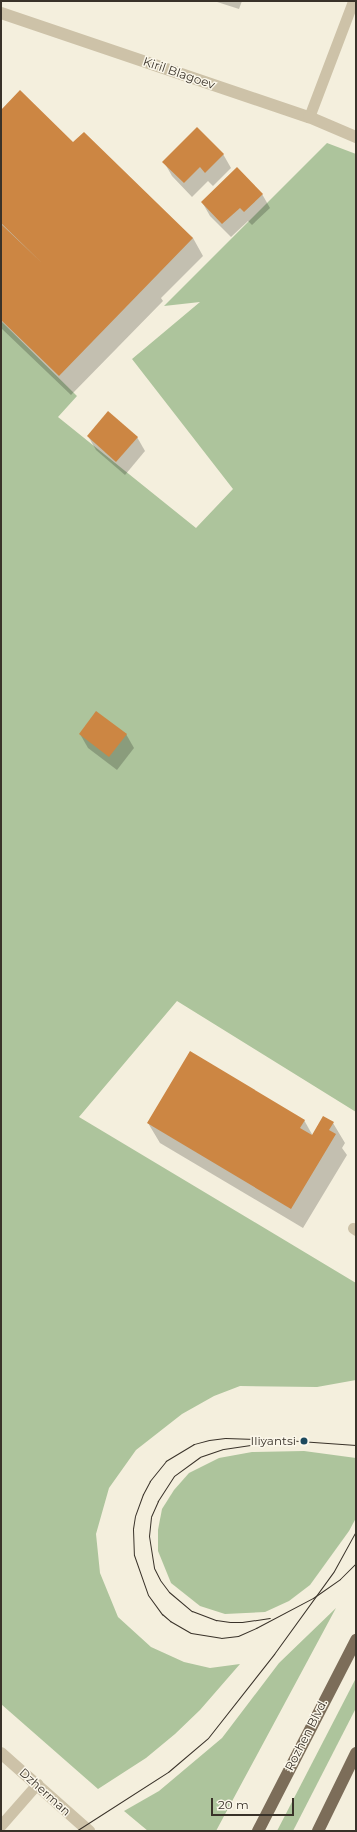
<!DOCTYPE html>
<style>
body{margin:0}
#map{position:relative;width:357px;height:1832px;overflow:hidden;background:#f4efdd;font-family:Montserrat,sans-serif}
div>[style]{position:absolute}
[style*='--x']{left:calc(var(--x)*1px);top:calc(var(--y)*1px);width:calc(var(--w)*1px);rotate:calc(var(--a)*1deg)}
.green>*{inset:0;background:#adc49c}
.shadow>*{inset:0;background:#0003}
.building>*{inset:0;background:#cc8643}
.lane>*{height:11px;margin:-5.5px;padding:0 5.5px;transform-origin:5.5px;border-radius:5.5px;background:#cdc2a8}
.street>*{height:12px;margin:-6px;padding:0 6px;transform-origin:6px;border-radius:6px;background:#cdc2a8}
.primary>*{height:12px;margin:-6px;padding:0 6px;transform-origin:6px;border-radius:6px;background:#7c6d59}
.tram>*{height:1px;margin:-0.5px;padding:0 0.5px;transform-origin:0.5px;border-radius:0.5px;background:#393229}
.dots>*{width:11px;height:11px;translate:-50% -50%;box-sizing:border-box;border:2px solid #fbf7ea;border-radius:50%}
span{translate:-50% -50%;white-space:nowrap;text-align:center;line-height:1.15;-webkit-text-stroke:3px #fbf7ea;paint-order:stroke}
.street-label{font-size:12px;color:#393229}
.poi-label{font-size:12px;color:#393229}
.right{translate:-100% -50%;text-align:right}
.frame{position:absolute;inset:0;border:2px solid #393229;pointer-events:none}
.scale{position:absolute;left:211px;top:1798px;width:83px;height:18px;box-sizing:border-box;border:2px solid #393229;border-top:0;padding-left:5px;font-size:12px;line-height:14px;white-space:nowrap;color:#393229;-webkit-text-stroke:3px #fbf7ea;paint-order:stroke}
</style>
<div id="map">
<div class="green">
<i style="clip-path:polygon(327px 143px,356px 154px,356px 1112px,177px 1001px,79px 1117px,356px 1283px,356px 1380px,317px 1387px,240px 1386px,214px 1396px,182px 1414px,136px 1450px,109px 1488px,96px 1534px,100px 1573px,118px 1617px,151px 1647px,184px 1662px,210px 1668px,240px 1664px,200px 1710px,175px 1734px,146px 1758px,98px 1789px,1px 1704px,1px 321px,77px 396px,58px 417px,196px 528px,233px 489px,132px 359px,200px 302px,164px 306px)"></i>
<i style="clip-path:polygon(304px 1451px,356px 1458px,356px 1518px,349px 1531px,310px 1585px,289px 1601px,265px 1612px,225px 1614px,200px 1606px,171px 1583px,158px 1551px,158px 1530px,162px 1509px,174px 1490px,189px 1473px,219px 1458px,252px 1452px)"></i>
<i style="clip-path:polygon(336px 1608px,216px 1831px,148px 1831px,124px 1811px,159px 1791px,222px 1738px,279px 1663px)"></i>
<i style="clip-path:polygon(356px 1678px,356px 1708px,293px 1831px,277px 1831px)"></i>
</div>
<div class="shadow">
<i style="clip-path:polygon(214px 1px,242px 1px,239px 9px)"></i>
<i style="clip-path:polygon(1px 111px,73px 143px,193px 238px,203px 256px,161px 298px,163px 301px,71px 395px,1px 328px)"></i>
<i style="clip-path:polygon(223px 154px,231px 168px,213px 186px,208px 181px,192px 197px,172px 176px,164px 162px)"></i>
<i style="clip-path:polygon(262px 194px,270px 208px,252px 225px,248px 221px,231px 237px,210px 216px,202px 202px)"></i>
<i style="clip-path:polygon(88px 436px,137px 437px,145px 451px,125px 475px,96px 450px)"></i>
<i style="clip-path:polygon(80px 734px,126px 734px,134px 748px,117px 770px,88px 748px)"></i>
<i style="clip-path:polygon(304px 1120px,313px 1136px,333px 1123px,345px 1143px,342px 1148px,347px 1155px,303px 1228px,160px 1143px,148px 1123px)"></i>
</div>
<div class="building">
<i style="clip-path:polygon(20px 90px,73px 142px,84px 132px,193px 238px,59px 376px,1px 320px,1px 224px,42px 263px,1px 223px,1px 110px)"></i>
<i style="clip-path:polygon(197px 127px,224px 154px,205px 173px,200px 167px,184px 183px,162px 162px)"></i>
<i style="clip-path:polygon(237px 167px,263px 194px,244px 212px,240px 208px,222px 224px,201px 202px)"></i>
<i style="clip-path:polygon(108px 411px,138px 437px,116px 462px,87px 436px)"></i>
<i style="clip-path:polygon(96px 711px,127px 734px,109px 757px,79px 734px)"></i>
<i style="clip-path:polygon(190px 1051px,305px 1120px,300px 1128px,312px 1135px,323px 1116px,334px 1122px,329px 1130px,336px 1134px,291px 1209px,147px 1123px)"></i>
</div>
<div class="lane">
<i style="--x:309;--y:117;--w:124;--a:-69.2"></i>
<i style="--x:353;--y:1228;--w:4;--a:34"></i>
<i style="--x:1;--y:1825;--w:55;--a:-48.7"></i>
</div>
<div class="street">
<i style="--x:1;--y:13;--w:325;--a:18.7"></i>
<i style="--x:309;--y:117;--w:51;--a:23.1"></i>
<i style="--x:1;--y:1753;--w:118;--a:41.6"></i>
</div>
<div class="primary">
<i style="--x:258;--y:1831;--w:215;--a:-62.8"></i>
<i style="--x:318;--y:1831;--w:87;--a:-64"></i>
</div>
<div class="tram">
<i style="--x:285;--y:1440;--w:71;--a:4"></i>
<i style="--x:290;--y:1440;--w:65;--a:-178.2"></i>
<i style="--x:225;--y:1438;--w:16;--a:173"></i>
<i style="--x:209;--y:1440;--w:16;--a:165"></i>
<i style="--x:194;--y:1444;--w:33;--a:149"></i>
<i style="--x:166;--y:1461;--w:26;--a:129"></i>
<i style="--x:150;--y:1481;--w:15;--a:118"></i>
<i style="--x:143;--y:1494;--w:23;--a:110"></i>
<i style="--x:135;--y:1516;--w:13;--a:99"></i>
<i style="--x:133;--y:1529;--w:26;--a:88"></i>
<i style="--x:134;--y:1555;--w:42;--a:70.7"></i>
<i style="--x:148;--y:1595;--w:24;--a:54"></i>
<i style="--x:162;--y:1614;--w:11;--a:41"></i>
<i style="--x:170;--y:1621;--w:24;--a:30"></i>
<i style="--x:191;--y:1633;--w:30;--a:9"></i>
<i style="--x:221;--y:1638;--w:17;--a:-7"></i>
<i style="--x:238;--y:1636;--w:20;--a:-24"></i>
<i style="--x:256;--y:1628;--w:64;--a:-27.8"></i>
<i style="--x:313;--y:1598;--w:33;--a:-35"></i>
<i style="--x:340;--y:1579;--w:23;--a:-45"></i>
<i style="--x:265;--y:1443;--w:42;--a:171.9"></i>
<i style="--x:223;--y:1449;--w:24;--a:161"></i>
<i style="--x:200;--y:1457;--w:32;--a:144"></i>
<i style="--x:174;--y:1476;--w:30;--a:123"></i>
<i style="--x:158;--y:1501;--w:17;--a:114"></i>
<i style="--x:151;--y:1517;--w:19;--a:96"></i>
<i style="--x:149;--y:1536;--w:32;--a:81"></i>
<i style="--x:154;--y:1568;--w:13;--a:63"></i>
<i style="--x:160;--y:1580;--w:15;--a:53"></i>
<i style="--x:169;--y:1592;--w:30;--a:40"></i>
<i style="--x:192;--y:1611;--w:26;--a:21"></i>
<i style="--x:216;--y:1620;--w:14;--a:8"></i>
<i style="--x:230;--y:1622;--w:12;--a:0"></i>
<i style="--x:242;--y:1622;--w:28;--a:-8"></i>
<i style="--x:76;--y:1831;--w:109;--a:-32.7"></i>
<i style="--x:168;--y:1772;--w:52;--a:-40.4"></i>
<i style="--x:208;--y:1738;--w:107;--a:-51.8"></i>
<i style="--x:274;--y:1654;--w:102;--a:-54.1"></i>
<i style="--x:334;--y:1571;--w:46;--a:-61.2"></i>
</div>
<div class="dots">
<i style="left:304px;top:1441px;background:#1c495d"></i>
</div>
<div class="street-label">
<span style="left:179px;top:73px;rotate:19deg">Kiril Blagoev</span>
<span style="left:306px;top:1735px;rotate:-63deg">Rozhen Blvd.</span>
<span style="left:45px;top:1792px;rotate:42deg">Dzherman</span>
</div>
<div class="poi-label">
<span class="right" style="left:296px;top:1441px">Iliyantsi</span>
</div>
<div class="frame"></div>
<div class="scale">20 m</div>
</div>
